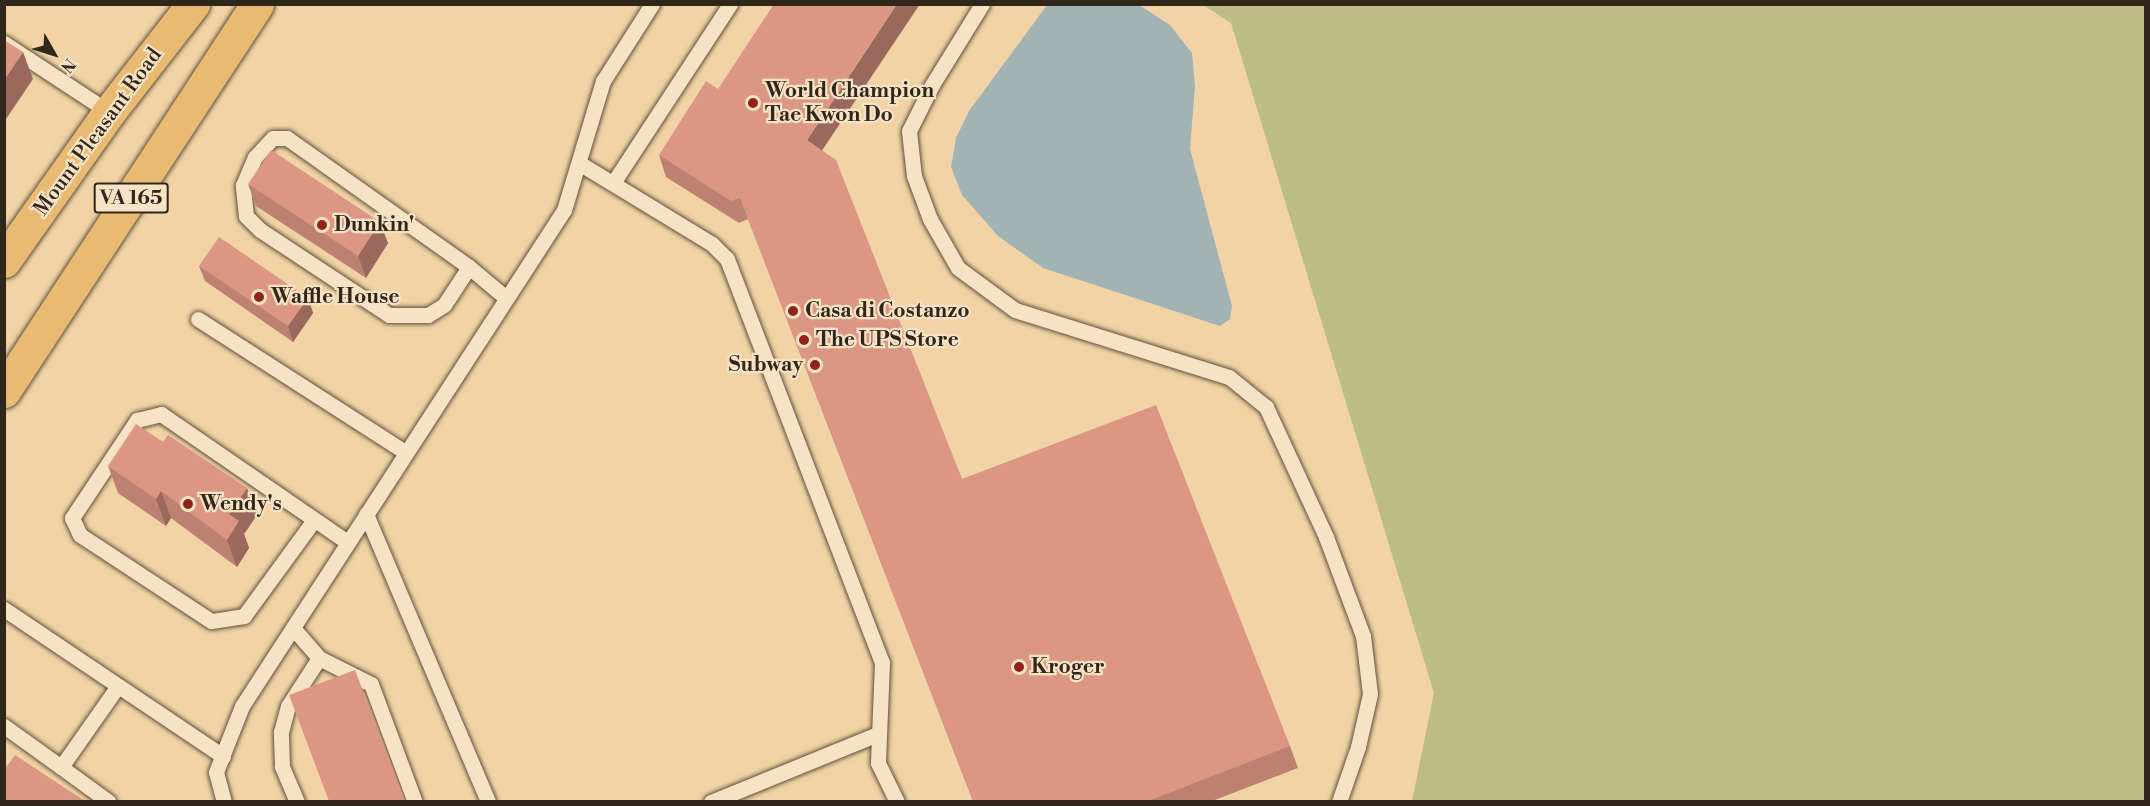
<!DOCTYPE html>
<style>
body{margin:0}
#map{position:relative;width:2150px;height:806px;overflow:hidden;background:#f1d3a5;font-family:"Libre Bodoni",serif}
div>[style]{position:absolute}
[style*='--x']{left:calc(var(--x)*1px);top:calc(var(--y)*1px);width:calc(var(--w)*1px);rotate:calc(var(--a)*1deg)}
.green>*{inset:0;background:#bcbc85}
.water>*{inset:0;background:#a1b4b3}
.roads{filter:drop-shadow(0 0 2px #61513d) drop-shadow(0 0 2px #61513d)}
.service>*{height:15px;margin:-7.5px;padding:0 7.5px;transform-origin:7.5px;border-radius:7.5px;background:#f6e2c4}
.trunk>*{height:33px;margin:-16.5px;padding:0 16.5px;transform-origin:16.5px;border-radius:16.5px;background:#e8ba72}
.wall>*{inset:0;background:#bd8172}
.shaded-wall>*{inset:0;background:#9a695c}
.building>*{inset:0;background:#dc9684}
.dots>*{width:16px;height:16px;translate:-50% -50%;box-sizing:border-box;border:3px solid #f6e2c4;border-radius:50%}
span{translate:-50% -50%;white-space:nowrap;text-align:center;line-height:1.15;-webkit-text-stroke:4.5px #f6e2c4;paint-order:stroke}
.shield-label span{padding:2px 4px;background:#f6e2c4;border:2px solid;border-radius:4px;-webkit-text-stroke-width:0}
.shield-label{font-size:20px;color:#31261a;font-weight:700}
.poi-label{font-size:21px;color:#31261a;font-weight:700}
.left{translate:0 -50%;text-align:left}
.right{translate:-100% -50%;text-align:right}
.street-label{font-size:21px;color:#31261a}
.frame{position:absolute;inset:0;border:6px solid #31261a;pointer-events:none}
.north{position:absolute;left:24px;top:24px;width:60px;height:60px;-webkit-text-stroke:4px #f6e2c4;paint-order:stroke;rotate:129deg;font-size:16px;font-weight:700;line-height:24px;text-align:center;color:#31261a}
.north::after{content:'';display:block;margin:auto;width:21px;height:27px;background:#31261a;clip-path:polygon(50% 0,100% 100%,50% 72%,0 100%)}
</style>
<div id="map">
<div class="green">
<i style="clip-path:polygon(1203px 5px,2145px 5px,2145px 801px,1412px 801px,1434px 693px,1231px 23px)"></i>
</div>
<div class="water">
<i style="clip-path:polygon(1047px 5px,1139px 5px,1170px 25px,1192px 53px,1195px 86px,1190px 149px,1232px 306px,1230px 319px,1220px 326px,1043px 268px,998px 236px,962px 195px,951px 167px,956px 138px,969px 111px)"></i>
</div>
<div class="roads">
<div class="service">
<i style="--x:982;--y:4;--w:95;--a:121.7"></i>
<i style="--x:932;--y:85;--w:51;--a:116.6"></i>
<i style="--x:909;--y:131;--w:45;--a:83.7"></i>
<i style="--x:914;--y:176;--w:46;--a:69.6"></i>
<i style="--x:930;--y:219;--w:56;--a:60.3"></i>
<i style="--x:958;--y:268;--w:71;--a:36.4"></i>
<i style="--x:1015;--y:310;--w:224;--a:17.4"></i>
<i style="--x:1229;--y:377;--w:48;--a:39"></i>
<i style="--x:1266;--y:407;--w:143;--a:65.2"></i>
<i style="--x:1326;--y:537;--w:106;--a:69.5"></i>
<i style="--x:1363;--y:636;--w:58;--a:83.1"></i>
<i style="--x:1370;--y:694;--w:54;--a:102.8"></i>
<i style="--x:1358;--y:747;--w:58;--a:109.1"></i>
<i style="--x:4;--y:43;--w:126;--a:33.3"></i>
<i style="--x:579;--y:163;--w:156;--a:31.3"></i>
<i style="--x:712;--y:244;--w:21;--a:45"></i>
<i style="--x:727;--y:259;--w:432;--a:69"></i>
<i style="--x:882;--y:662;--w:101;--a:92.3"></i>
<i style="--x:878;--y:763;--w:43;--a:64"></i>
<i style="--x:613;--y:183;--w:214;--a:-56.8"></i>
<i style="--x:469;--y:267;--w:45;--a:123.3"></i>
<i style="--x:444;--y:305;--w:19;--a:148"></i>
<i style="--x:428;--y:315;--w:39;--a:180"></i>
<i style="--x:389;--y:315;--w:154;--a:-146.6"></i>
<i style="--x:260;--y:230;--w:20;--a:-135"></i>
<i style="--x:246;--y:216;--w:31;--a:-96"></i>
<i style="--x:243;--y:185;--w:30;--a:-67"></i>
<i style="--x:255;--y:157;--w:26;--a:-47"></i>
<i style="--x:273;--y:138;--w:14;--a:0"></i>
<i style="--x:287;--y:138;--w:223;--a:35.3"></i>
<i style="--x:469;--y:267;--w:48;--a:40"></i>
<i style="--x:198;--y:319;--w:246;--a:32.7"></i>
<i style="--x:366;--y:514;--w:313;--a:67"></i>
<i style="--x:314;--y:520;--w:119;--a:126.1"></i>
<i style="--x:244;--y:616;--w:33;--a:171"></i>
<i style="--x:211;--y:621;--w:157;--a:-146.7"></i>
<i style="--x:80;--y:535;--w:19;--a:-115"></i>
<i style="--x:72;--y:518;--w:118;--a:-56.4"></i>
<i style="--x:137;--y:420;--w:25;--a:-14"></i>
<i style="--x:161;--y:414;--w:226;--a:34.5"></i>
<i style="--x:4;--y:609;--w:264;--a:33.9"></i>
<i style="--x:293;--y:628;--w:40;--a:49"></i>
<i style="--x:319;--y:658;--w:58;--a:26.6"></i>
<i style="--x:371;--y:684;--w:126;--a:69.6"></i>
<i style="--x:4;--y:726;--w:70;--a:35.7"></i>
<i style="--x:61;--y:767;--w:99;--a:-54.9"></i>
<i style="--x:61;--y:767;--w:59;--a:36.1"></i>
<i style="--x:224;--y:802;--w:31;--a:-105"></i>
<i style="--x:216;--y:772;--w:71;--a:-68.5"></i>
<i style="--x:242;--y:706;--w:591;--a:-57.01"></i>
<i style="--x:564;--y:210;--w:135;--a:-73.2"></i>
<i style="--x:603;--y:81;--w:91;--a:-57.5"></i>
<i style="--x:297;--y:802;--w:39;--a:-113"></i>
<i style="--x:282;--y:766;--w:34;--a:-92"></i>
<i style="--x:281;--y:732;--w:27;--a:-75"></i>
<i style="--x:288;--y:706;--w:57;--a:-57.1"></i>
<i style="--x:711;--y:802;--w:180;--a:-22.2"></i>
</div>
<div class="trunk">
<i style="--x:4;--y:261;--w:182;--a:-54.8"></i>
<i style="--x:109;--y:112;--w:137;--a:-52.1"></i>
<i style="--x:4;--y:391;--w:462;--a:-56.8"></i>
</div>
</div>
<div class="wall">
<i style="clip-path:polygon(822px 150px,962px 479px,1290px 746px,1298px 768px,1212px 801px,973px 801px,748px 219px,739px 223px,666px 177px,659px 155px)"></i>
<i style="clip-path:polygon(248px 184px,388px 243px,366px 278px,256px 206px)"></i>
<i style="clip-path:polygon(199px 266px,308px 298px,313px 313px,293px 342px,205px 281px)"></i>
<i style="clip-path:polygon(108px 466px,257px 515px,244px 534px,249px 548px,237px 567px,171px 518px,166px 526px,118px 493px)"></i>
</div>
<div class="shaded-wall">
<i style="clip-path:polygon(897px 4px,920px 4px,815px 161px,807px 140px)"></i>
<i style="clip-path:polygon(23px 52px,33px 79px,4px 122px,4px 80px)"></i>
<i style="clip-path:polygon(380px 222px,388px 243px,366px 278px,358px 256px)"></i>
<i style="clip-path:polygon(308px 298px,313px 313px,293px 342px,288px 326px)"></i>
<i style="clip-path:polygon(247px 488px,257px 515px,244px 534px,249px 548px,237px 567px,227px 540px,229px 514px)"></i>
<i style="clip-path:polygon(161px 491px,171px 518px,166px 526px,156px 499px)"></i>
</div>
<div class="building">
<i style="clip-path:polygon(774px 4px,897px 4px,807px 140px,836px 160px,962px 479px,1156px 405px,1290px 746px,1148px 801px,973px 801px,740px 198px,731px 201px,659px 155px,706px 81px,718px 89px)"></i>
<i style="clip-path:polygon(4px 40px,23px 52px,4px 80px)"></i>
<i style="clip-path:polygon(271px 150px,380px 222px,358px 256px,248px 184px)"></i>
<i style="clip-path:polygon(219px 237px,308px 298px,288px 326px,199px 266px)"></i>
<i style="clip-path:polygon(136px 424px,163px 442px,168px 435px,247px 488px,229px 514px,239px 521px,227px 540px,161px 491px,156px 499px,108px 466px)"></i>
<i style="clip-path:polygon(355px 670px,405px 801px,329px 801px,289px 695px)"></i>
<i style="clip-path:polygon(15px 755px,85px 801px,4px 801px,4px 770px)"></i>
</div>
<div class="dots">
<i style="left:753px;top:103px;background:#8f2418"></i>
<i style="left:322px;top:225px;background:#8f2418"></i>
<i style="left:259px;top:297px;background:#8f2418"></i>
<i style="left:793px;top:311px;background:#8f2418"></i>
<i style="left:804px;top:340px;background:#8f2418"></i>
<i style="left:815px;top:365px;background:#8f2418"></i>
<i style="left:188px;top:504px;background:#8f2418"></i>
<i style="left:1019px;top:667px;background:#8f2418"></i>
</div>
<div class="shield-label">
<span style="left:131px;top:198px">VA 165</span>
</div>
<div class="poi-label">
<span class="left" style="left:765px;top:103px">World Champion<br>Tae Kwon Do</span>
<span class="left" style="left:334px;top:225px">Dunkin'</span>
<span class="left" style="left:271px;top:297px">Waffle House</span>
<span class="left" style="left:805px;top:311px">Casa di Costanzo</span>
<span class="left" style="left:816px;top:340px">The UPS Store</span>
<span class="right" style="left:803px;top:365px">Subway</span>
<span class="left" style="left:200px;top:504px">Wendy's</span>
<span class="left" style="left:1031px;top:667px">Kroger</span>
</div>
<div class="street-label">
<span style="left:98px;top:132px;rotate:-54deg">Mount Pleasant Road</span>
</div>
<div class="frame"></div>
<div class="north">N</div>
</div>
